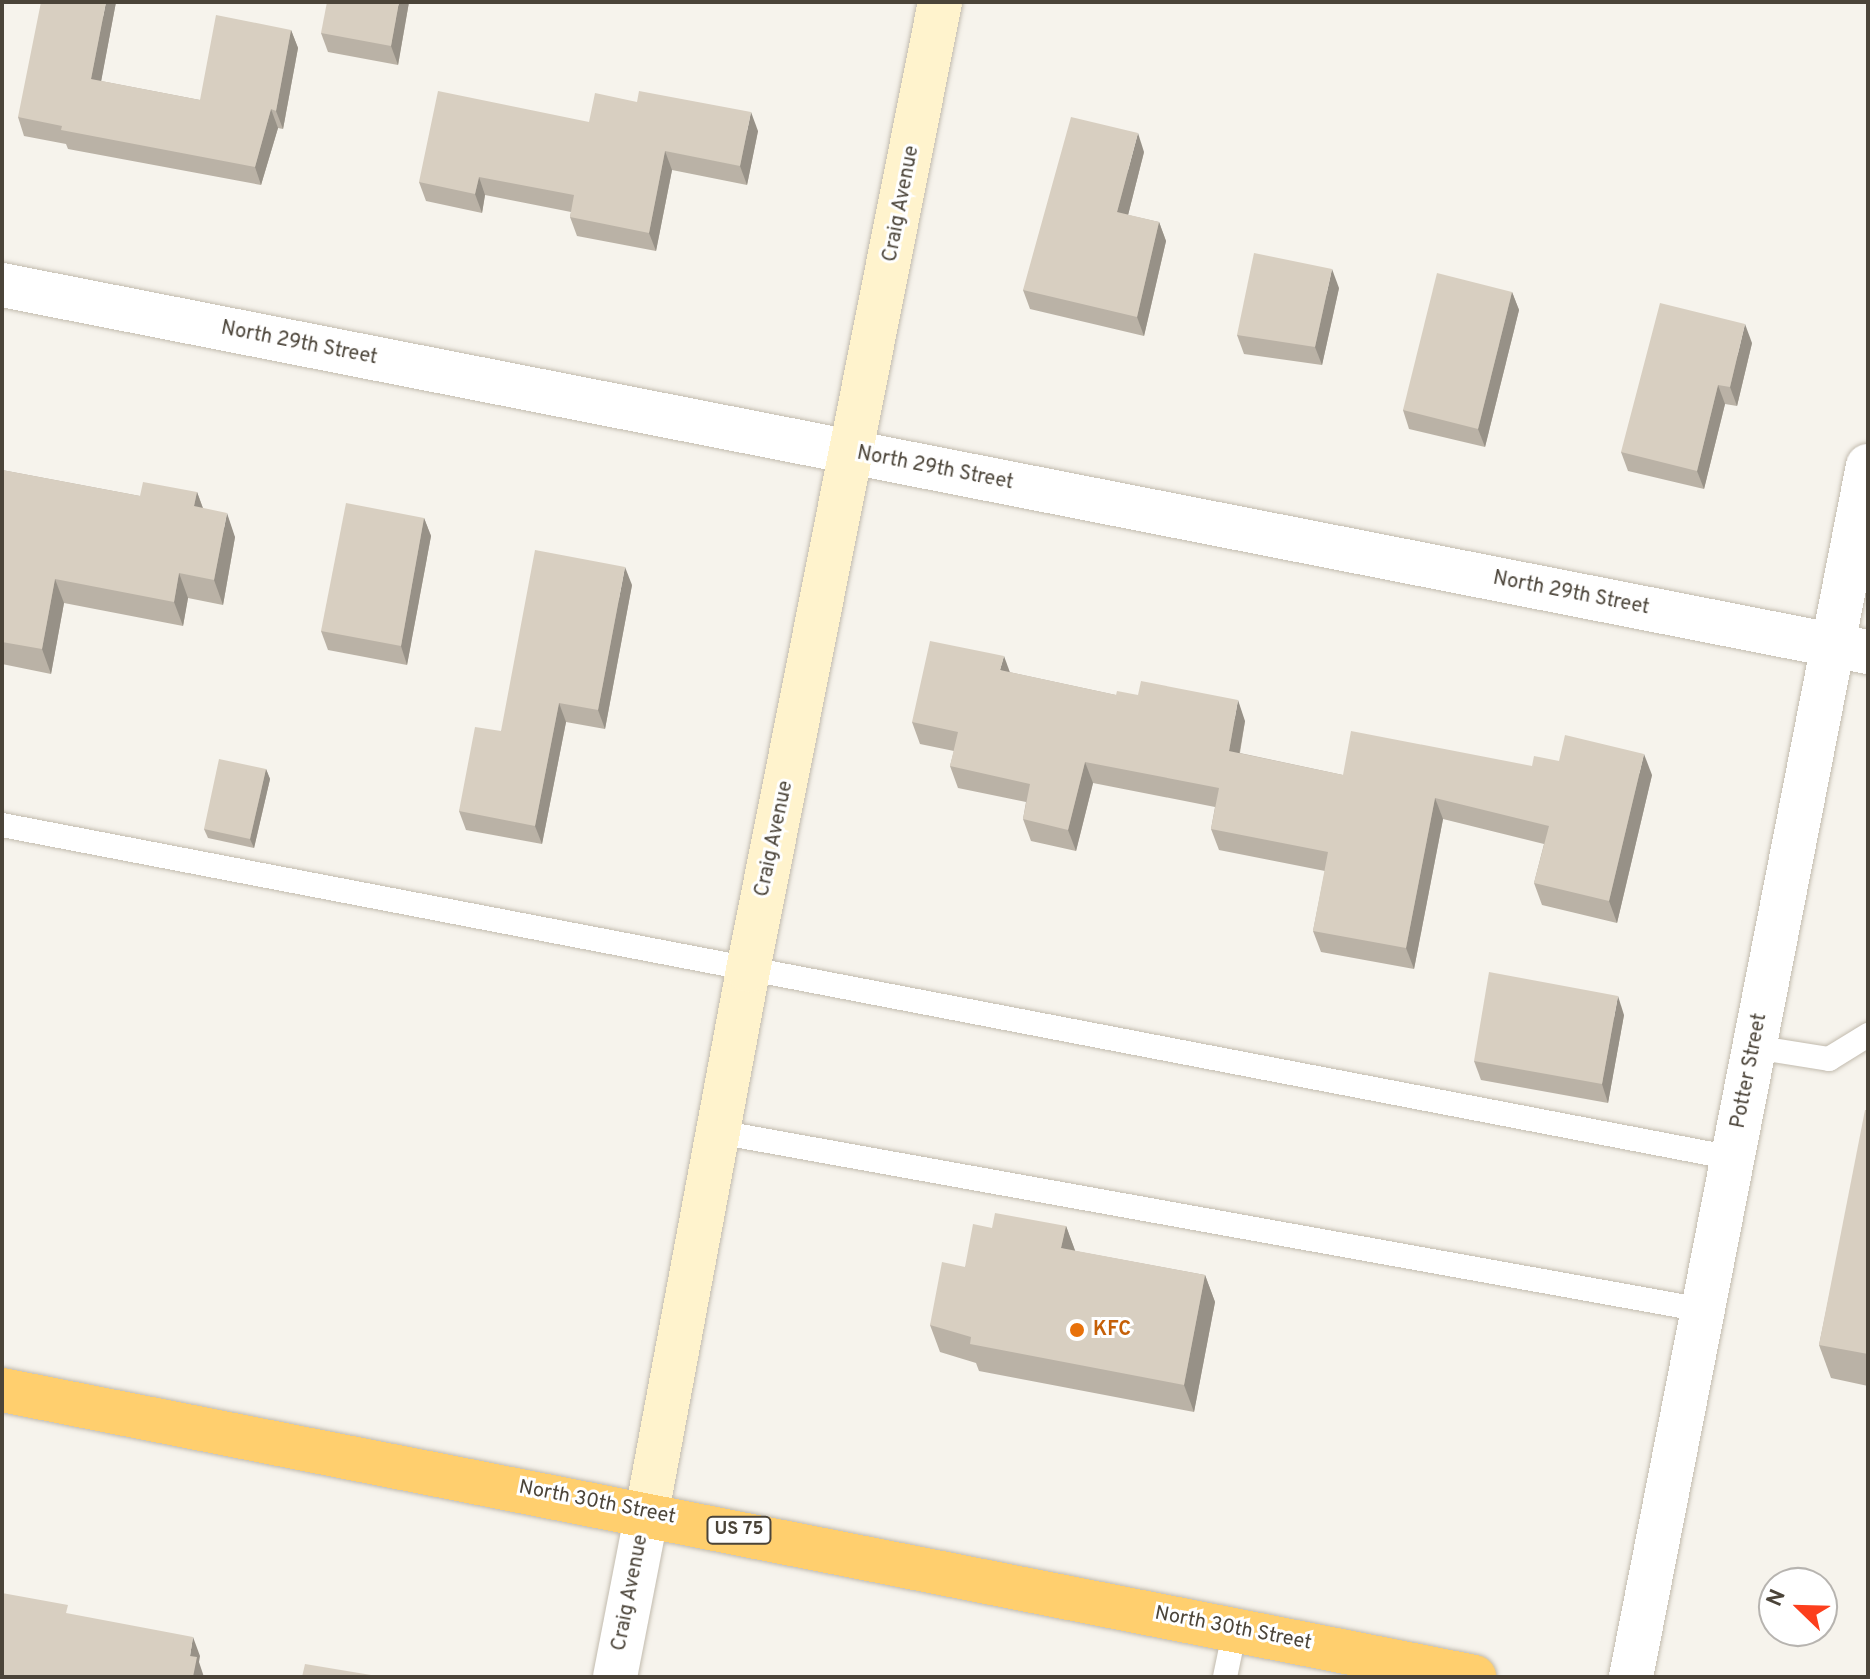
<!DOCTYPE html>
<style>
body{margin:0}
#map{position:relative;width:1870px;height:1679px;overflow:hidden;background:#f6f3ec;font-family:Overpass,sans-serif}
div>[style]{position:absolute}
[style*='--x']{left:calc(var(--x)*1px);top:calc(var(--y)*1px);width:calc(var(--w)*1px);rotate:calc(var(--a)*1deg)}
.roads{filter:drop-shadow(0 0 2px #c2bbae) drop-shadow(0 0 2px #c2bbae)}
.lane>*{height:24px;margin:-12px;padding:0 12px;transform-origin:12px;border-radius:12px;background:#fff}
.street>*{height:44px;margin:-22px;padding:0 22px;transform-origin:22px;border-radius:22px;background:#fff}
.secondary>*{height:44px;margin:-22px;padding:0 22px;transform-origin:22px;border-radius:22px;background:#fff3cd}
.highway>*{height:44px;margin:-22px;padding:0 22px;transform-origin:22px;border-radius:22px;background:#ffcf6e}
.wall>*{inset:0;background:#bab2a6}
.shaded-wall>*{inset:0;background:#979187}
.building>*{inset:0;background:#d8cfc1}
.dots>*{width:22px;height:22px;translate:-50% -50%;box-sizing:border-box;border:4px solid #fff;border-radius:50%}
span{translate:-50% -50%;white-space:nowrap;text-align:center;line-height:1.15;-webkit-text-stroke:6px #fff;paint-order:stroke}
.shield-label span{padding:2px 6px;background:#fff;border:2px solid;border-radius:6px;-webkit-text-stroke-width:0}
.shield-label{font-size:18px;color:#4b4439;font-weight:700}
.street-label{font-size:20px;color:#4b4439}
.food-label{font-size:20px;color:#c56008;font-weight:700}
.left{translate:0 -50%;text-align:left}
.frame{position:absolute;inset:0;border:4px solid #4b4439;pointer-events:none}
.north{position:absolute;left:1758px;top:1567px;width:80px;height:80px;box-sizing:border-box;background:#fff;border:2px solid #b7b4b0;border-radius:50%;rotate:293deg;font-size:22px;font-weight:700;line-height:32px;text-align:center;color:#4b4439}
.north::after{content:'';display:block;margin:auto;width:28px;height:36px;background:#fc3f1d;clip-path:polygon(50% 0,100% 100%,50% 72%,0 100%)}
</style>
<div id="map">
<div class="roads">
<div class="lane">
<i style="--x:2;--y:825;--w:1763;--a:10.89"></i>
<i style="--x:1754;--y:1047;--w:76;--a:9.1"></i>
<i style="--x:1829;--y:1059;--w:46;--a:-31.6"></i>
<i style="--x:718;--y:1132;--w:1001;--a:10.24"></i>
<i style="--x:1225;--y:1677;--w:49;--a:-78.2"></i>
</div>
<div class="street">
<i style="--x:2;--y:285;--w:1902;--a:11.13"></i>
<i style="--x:615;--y:1677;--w:168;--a:-79"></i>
<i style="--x:1631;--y:1677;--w:1234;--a:-78.93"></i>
</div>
<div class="secondary">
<i style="--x:647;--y:1512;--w:551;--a:-79.44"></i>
<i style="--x:748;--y:970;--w:987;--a:-78.78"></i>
</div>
<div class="highway">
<i style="--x:2;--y:1390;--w:1500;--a:11.03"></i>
</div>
</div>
<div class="wall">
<i style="clip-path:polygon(116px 2px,101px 81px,200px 100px,291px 30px,298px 48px,283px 129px,278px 128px,261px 185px,68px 149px,66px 144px,24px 136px,18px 117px)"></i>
<i style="clip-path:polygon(409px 2px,398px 65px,328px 52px,321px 33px)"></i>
<i style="clip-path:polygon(589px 122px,758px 131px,747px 185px,672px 170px,656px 251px,577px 236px,570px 217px,571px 212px,485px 195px,482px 213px,426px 201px,419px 182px)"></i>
<i style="clip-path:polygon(1144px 152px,1128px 215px,1159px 222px,1166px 241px,1144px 336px,1030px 309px,1023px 290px)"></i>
<i style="clip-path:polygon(1339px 288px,1322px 365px,1244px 354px,1237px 335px)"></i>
<i style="clip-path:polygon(1512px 292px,1519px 310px,1485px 447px,1409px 429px,1403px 410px)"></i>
<i style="clip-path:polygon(1752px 343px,1737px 406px,1725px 404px,1704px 489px,1628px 471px,1621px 452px)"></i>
<i style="clip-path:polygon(2px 470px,140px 496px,197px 492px,203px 508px,235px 537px,223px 605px,188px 598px,183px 626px,64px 603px,51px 674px,2px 664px)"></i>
<i style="clip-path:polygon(424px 518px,431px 536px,407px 665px,328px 650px,321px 631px)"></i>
<i style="clip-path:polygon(632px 585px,605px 729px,566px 722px,542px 844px,466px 830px,459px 811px,501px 731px)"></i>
<i style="clip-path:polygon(1009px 672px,1116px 695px,1245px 721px,1240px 753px,1343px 775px,1532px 766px,1559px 761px,1652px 775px,1617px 923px,1542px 905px,1534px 883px,1544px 844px,1443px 819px,1414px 969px,1321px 952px,1313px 931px,1325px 871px,1219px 850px,1211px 829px,1215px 807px,1093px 783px,1076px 851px,1031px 841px,1023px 819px,1026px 802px,958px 788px,950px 766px,954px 751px,920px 744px,912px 722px)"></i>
<i style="clip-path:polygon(266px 769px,270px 779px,254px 848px,208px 838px,204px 829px)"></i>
<i style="clip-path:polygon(1624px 1015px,1608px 1103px,1481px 1080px,1474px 1061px)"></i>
<i style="clip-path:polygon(1868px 1110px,1868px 1386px,1831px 1378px,1819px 1345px)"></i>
<i style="clip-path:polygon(1066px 1226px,1075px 1251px,1205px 1275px,1215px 1302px,1194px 1412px,979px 1371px,976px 1363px,940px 1352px,930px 1325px,965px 1267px,992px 1228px)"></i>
</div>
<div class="shaded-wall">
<i style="clip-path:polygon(106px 2px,116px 2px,98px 98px,91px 79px)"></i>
<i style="clip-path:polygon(399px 2px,409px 2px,398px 65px,391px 46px)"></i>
<i style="clip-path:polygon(291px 30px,298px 48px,283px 129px,276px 111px)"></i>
<i style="clip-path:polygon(271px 109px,278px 128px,261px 185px,255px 167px)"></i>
<i style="clip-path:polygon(751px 112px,758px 131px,747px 185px,740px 166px)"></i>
<i style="clip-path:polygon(1138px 133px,1144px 152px,1124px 231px,1117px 212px)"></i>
<i style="clip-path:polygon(665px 151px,672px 170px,656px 251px,649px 233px)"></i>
<i style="clip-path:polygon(479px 177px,485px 195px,482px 213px,475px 194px)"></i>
<i style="clip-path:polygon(1159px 222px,1166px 241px,1144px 336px,1137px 317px)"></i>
<i style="clip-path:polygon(1332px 269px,1339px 288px,1322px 365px,1315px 347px)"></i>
<i style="clip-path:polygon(1512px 292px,1519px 310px,1485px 447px,1478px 429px)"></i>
<i style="clip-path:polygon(1745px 324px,1752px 343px,1737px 406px,1730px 387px)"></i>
<i style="clip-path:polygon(1718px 385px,1725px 404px,1704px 489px,1697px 471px)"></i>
<i style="clip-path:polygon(197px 492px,206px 517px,194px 506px)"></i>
<i style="clip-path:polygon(227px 513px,235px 537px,223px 605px,214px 580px)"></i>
<i style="clip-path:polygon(424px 518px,431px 536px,407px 665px,401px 646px)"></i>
<i style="clip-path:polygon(625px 567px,632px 585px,605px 729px,598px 710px)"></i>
<i style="clip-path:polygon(179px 573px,188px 598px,183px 626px,174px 602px)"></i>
<i style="clip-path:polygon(55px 579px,64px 603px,51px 674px,42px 649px)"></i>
<i style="clip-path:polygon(1004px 656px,1012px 678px,1000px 670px)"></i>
<i style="clip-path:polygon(1238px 700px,1245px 721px,1236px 772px,1229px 751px)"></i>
<i style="clip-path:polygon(559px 703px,566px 722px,542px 844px,535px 826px)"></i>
<i style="clip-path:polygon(1644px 754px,1652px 775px,1617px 923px,1609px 901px)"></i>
<i style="clip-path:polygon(1085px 762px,1093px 783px,1076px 851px,1068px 830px)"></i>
<i style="clip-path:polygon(266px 769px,270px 779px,254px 848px,250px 839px)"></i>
<i style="clip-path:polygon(1435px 798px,1443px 819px,1414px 969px,1406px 948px)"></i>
<i style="clip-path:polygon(1618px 996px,1624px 1015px,1608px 1103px,1602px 1084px)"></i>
<i style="clip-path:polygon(1066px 1226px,1076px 1253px,1061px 1248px)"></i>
<i style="clip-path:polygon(1205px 1275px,1215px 1302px,1194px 1412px,1184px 1385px)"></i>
<i style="clip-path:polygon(193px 1637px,200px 1656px,199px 1662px,204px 1677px,193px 1677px,190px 1656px)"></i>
</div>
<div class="building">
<i style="clip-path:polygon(41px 2px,106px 2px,91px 79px,200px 100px,216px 15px,291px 30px,276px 111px,271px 109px,255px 167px,61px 130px,62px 126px,18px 117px)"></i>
<i style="clip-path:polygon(327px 2px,399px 2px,391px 46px,321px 33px)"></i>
<i style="clip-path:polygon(438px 91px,589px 122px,595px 93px,637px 102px,639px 91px,751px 112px,740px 166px,665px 151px,649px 233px,570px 217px,574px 195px,479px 177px,475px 194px,419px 182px)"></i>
<i style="clip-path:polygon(1071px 117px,1138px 133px,1117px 212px,1159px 222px,1137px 317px,1023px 290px)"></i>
<i style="clip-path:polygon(1254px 253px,1332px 269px,1315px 347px,1237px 335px)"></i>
<i style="clip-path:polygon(1437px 273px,1512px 292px,1478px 429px,1403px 410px)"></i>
<i style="clip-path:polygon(1660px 303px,1745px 324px,1730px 387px,1718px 385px,1697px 471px,1621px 452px)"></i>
<i style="clip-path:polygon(2px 470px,140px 496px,143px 482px,197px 492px,194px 506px,227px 513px,214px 580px,179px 573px,174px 602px,55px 579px,42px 649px,2px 642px)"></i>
<i style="clip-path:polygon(346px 503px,424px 518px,401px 646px,321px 631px)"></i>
<i style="clip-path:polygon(535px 550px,625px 567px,598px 710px,559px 703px,535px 826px,459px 811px,475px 727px,501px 731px)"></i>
<i style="clip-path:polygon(930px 641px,1004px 656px,1000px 670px,1116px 695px,1117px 691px,1138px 695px,1141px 681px,1238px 700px,1229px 751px,1343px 775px,1351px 731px,1532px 766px,1534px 756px,1559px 761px,1565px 735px,1644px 754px,1609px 901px,1534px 883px,1549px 826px,1435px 798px,1406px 948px,1313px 931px,1328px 852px,1211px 829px,1219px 788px,1085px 762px,1068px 830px,1023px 819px,1030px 784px,950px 766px,958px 732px,912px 722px)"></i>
<i style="clip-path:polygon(219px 759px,266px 769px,250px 839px,204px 829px)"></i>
<i style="clip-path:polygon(1489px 972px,1618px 996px,1602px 1084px,1474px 1061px)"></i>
<i style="clip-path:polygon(1865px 1110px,1868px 1110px,1868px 1354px,1819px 1345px)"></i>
<i style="clip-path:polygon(995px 1213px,1066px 1226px,1061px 1248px,1205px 1275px,1184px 1385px,970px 1344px,971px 1337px,930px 1325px,942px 1262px,965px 1267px,973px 1224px,992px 1228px)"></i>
<i style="clip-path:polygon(2px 1593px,68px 1605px,66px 1613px,193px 1637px,190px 1656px,197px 1657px,193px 1677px,2px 1677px)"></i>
<i style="clip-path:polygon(305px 1664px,377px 1676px,376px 1677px,302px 1677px)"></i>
</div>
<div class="dots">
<i style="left:1077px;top:1330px;background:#e8710a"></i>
</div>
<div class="shield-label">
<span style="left:739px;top:1530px">US 75</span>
</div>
<div class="street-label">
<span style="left:902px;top:204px;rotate:-79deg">Craig Avenue</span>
<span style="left:299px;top:344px;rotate:11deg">North 29th Street</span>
<span style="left:935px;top:469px;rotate:11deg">North 29th Street</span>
<span style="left:1571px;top:594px;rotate:11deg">North 29th Street</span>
<span style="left:775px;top:839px;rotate:-78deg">Craig Avenue</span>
<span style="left:1750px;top:1071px;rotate:-79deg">Potter Street</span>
<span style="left:597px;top:1503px;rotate:11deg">North 30th Street</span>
<span style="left:631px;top:1593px;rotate:-79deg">Craig Avenue</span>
<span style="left:1233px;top:1629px;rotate:11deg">North 30th Street</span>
</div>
<div class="food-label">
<span class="left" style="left:1093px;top:1330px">KFC</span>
</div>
<div class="frame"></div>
<div class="north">N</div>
</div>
